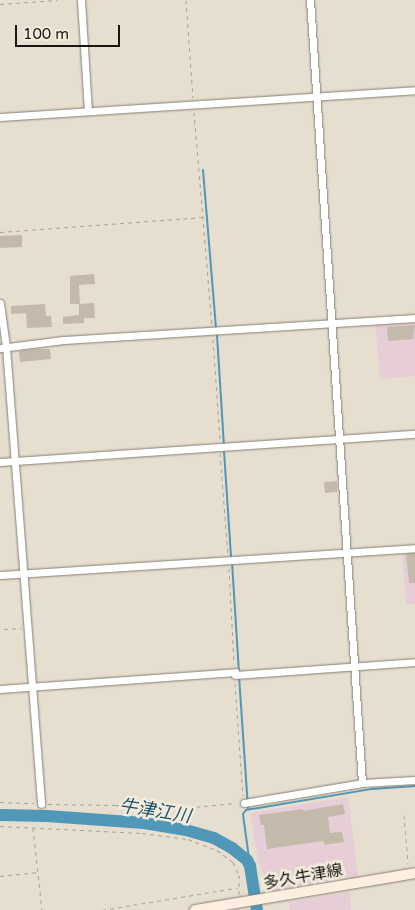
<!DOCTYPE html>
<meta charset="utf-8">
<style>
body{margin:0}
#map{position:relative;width:415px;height:910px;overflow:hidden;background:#e6dfd0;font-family:"Varela Round","Noto Sans JP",sans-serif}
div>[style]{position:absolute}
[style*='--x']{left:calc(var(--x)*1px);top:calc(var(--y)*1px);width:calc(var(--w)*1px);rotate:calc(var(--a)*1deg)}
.commercial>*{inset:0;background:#e7ced6}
.stream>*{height:2px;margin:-1px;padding:0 1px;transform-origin:1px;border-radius:1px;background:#5097b8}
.river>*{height:12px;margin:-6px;padding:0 6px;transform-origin:6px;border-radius:6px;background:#5097b8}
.building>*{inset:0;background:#c3baac}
.path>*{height:1px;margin-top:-0.5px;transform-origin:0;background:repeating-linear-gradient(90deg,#a8a397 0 4px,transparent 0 8px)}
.roads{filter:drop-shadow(0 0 1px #867f72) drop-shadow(0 0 1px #867f72)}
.minor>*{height:7px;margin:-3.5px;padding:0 3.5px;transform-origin:3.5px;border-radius:3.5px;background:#fff}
.secondary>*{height:10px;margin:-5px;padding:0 5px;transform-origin:5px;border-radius:5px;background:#fdeee0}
span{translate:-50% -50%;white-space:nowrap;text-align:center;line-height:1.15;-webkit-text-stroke:5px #f3ecdd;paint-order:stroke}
.street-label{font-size:16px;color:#191611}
.water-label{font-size:18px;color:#19526a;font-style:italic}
.scale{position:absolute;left:15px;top:25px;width:105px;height:22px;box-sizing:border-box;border:2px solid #191611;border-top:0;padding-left:6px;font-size:15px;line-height:18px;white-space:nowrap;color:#191611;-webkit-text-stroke:4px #f3ecdd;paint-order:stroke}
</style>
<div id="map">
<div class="commercial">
<i style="clip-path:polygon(415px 322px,415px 376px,380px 379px,375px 324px)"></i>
<i style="clip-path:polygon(415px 550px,415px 604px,406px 604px,402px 551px)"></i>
<i style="clip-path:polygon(348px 797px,358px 876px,270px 891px,258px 861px,250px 813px)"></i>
<i style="clip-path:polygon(350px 892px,351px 910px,290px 910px,289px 901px)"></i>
</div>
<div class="stream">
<i style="--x:203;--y:170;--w:159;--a:85.3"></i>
<i style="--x:217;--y:335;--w:110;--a:86.4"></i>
<i style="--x:224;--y:451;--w:106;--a:86.2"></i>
<i style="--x:232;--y:562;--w:110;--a:86.4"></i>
<i style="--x:239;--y:676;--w:133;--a:86.1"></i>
<i style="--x:250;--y:866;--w:52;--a:-97.7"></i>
<i style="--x:243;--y:814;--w:5;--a:-53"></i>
<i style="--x:246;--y:810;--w:128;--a:-9.5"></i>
<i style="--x:372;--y:789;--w:43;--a:-4"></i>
</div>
<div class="river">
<i style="--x:0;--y:815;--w:47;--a:1.2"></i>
<i style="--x:47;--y:816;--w:97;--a:4.1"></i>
<i style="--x:144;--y:823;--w:43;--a:9.5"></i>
<i style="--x:186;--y:830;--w:29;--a:16"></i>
<i style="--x:214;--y:838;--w:21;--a:29"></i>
<i style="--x:232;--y:848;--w:19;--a:39"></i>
<i style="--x:247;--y:860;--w:7;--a:63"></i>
<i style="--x:250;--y:866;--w:45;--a:81"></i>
</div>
<div class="building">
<i style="clip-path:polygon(22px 235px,22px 247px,0 248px,0 236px)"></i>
<i style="clip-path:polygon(94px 274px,95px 284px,79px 285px,80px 304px,70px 304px,70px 276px)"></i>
<i style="clip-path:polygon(94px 303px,95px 318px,84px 318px,84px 323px,63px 324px,63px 317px,79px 315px,79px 304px)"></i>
<i style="clip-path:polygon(45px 304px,46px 316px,51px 316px,52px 327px,27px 328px,26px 313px,11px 314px,11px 306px)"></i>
<i style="clip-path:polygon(415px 325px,413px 339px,388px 341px,387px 327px)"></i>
<i style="clip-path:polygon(36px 349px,50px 349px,51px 359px,20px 362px,19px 351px)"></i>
<i style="clip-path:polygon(337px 481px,337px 492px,325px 493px,324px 482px)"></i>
<i style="clip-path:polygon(415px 553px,415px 583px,409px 583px,406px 554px)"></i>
<i style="clip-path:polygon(343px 804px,345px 814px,328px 817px,330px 833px,342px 832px,344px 842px,324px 845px,324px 841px,309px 843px,267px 849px,264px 825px,261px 825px,259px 815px,303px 809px,303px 811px)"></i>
</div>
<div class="path">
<i style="--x:186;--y:0;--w:98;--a:85.9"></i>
<i style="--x:0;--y:4;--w:57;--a:-4"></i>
<i style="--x:194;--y:112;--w:214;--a:85.2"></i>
<i style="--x:0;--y:232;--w:204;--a:-4.2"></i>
<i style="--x:213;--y:339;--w:101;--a:86"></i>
<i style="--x:220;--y:453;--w:101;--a:85.5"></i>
<i style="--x:229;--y:568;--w:96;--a:87"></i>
<i style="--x:4;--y:629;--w:17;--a:-3"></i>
<i style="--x:235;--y:683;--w:113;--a:86"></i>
<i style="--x:0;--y:802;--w:34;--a:2"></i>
<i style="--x:48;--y:804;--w:67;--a:0.9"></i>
<i style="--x:115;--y:805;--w:57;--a:4"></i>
<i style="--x:172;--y:809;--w:64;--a:-5.4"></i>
<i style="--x:404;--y:815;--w:49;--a:85.3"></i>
<i style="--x:0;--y:826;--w:142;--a:2.8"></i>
<i style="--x:142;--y:833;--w:46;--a:7.4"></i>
<i style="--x:188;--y:839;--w:31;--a:21"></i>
<i style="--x:217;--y:850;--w:20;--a:37"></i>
<i style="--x:233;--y:862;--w:14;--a:65"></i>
<i style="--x:239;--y:875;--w:19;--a:90"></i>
<i style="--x:33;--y:828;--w:82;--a:83.7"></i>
<i style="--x:0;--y:876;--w:37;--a:-6"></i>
<i style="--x:102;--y:910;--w:137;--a:-9.3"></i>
</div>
<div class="roads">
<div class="minor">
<i style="--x:81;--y:0;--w:111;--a:86.4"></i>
<i style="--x:310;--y:0;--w:785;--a:86.2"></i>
<i style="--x:0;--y:117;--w:416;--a:-3.7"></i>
<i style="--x:0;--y:303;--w:44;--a:82.2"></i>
<i style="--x:6;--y:347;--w:458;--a:85.6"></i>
<i style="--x:0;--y:348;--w:64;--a:-7.1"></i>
<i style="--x:64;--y:340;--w:352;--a:-3.6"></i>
<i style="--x:0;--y:462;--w:416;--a:-3.9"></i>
<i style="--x:0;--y:575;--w:416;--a:-3.7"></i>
<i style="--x:235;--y:675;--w:180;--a:-4.1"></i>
<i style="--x:0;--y:689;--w:236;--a:-4.1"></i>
<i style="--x:244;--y:803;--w:120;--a:-9.6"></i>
<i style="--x:362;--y:783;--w:53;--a:-3.2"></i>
</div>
<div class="secondary">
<i style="--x:195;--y:910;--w:223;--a:-9.5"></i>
</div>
</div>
<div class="street-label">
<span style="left:303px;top:877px;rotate:-10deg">多久牛津線</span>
</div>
<div class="water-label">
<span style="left:155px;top:811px;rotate:9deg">牛津江川</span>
</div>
<div class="scale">100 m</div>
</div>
